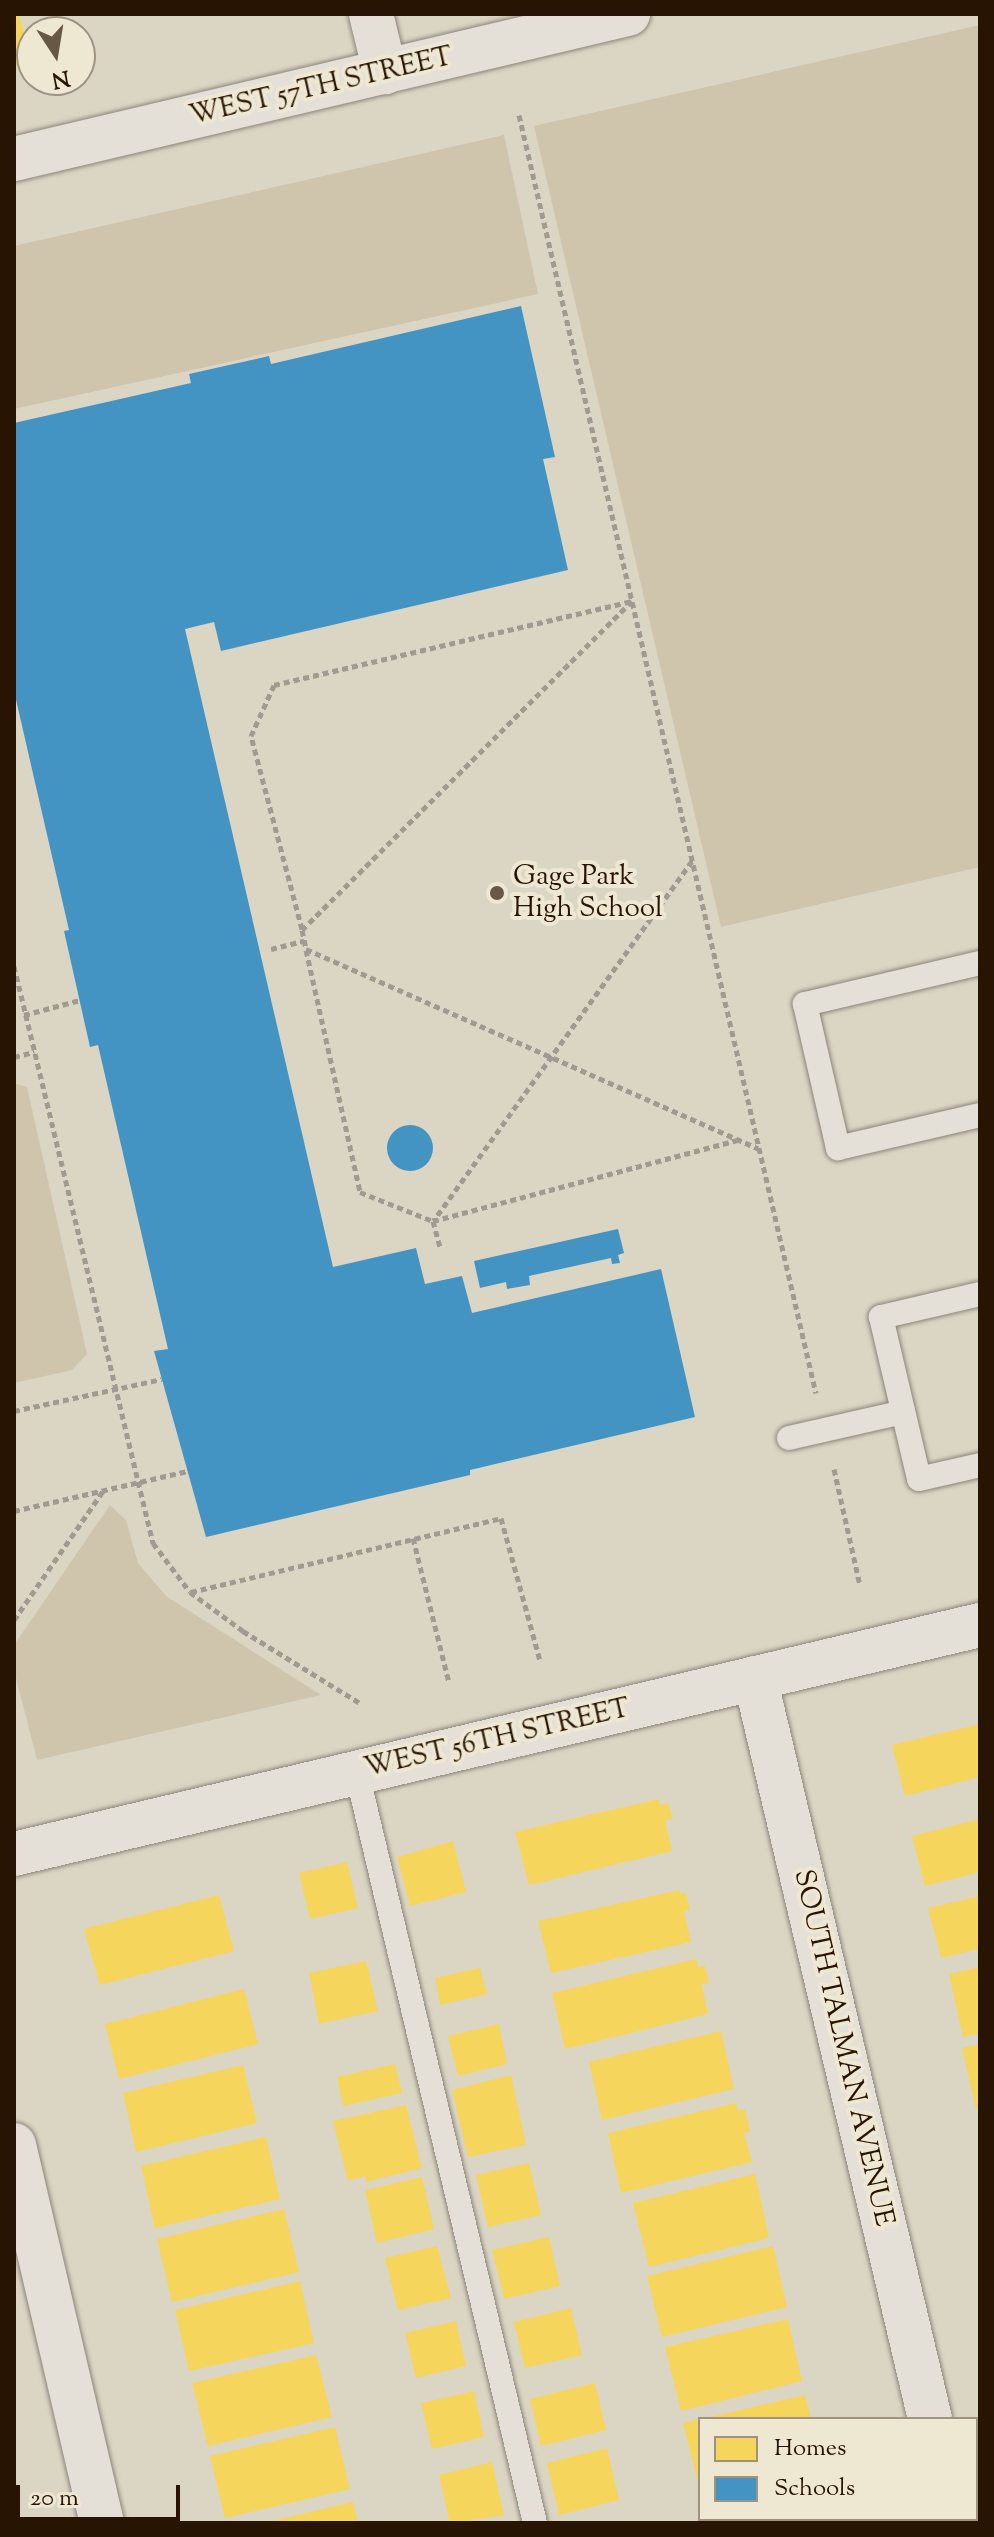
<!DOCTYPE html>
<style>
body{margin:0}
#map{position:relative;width:994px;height:2537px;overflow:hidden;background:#dbd5c4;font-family:"Sorts Mill Goudy",serif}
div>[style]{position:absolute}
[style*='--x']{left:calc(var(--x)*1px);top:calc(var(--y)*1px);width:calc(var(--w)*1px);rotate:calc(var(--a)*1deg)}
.green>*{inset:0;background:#cfc5ad}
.homes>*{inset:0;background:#f6d55c}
.schools>*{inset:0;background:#4393c3}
.round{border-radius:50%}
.path>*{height:5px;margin-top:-2.5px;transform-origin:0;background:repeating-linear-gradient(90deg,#a09a92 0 6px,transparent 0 10px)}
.roads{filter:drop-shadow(0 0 2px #8b857a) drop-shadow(0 0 2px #8b857a)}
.service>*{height:24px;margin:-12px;padding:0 12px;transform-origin:12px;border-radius:12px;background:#e4e0d8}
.minor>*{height:44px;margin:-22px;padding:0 22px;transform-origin:22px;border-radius:22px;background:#e4e0d8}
.dots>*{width:22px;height:22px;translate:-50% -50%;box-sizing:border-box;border:4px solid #eee7d2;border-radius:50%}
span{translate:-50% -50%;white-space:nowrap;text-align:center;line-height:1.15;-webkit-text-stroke:8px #eee7d2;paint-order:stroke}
.street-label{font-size:28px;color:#281402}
.poi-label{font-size:28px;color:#281402}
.left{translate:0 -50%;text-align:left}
.frame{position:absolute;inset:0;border:16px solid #281402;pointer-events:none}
.legend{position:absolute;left:698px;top:2417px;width:280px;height:104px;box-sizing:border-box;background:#eee7d2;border:2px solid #9f937f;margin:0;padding:10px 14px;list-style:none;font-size:24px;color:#281402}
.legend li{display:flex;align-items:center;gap:16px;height:40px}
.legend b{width:40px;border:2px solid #9f937f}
.north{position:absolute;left:16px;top:16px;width:80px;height:80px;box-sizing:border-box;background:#eee7d2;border:2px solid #9f937f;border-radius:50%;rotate:168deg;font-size:22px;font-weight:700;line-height:32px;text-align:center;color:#281402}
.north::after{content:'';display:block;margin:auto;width:28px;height:36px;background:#675846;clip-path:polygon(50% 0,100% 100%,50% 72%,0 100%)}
.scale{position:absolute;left:16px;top:2485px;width:164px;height:36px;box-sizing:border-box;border:4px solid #281402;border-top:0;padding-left:10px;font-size:24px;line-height:28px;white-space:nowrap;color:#281402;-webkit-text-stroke:6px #eee7d2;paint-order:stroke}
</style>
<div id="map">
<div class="green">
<i style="clip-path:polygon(980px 25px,980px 867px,721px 927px,534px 126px)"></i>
<i style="clip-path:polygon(504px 135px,538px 294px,14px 409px,14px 246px)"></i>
<i style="clip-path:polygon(14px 1083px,27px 1087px,87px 1354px,72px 1370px,14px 1383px)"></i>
<i style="clip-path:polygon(110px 1505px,126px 1520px,138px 1563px,166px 1596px,321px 1695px,37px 1760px,14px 1670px,14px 1645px)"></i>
</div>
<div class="homes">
<i style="clip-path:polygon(14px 14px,19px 14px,31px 61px,14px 66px)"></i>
<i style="clip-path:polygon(980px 1724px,980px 1777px,905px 1796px,892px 1745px)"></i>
<i style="clip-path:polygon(659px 1799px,659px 1805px,668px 1803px,673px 1819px,665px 1820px,672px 1851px,529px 1885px,515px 1832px)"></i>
<i style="clip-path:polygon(980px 1819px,980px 1872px,925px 1886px,912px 1836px)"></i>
<i style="clip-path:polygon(453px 1841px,466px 1892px,410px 1906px,397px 1857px)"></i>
<i style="clip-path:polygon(347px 1862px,358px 1908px,310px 1919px,299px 1873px)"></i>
<i style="clip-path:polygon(680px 1890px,680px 1894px,686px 1893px,690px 1910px,684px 1911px,691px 1942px,551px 1973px,538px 1921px)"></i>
<i style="clip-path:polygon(219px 1895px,234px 1951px,100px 1985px,84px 1929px)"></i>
<i style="clip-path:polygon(980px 1896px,980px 1949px,941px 1958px,928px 1908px)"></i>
<i style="clip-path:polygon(696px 1959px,698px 1967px,705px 1966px,709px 1983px,702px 1984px,708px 2014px,565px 2049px,552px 1993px)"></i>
<i style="clip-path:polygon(366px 1961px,378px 2011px,319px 2024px,309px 1973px)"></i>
<i style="clip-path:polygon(980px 1967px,980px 2033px,963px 2037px,949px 1974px)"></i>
<i style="clip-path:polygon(480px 1968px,487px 1994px,440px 2005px,435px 1978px)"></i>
<i style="clip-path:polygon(244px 1989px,258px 2044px,119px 2079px,105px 2024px)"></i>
<i style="clip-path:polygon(499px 2024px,507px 2064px,458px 2076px,448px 2036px)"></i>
<i style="clip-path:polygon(721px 2031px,734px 2089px,602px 2120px,589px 2062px)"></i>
<i style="clip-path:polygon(980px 2044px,980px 2109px,976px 2109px,962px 2048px)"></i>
<i style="clip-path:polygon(395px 2064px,402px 2093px,343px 2106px,337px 2077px)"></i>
<i style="clip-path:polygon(243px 2065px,257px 2123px,136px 2152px,123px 2093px)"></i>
<i style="clip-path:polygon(511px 2075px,526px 2145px,468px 2157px,452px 2090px)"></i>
<i style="clip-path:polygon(736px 2103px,738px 2111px,745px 2109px,750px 2132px,744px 2133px,752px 2162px,621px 2193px,608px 2133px)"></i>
<i style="clip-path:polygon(406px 2105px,422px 2168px,366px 2182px,365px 2176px,348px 2181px,333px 2121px)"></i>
<i style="clip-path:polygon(266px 2137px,280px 2199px,155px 2228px,141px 2166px)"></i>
<i style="clip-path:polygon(529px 2163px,541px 2215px,488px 2227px,476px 2175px)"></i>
<i style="clip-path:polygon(755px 2174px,769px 2238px,649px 2267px,633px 2203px)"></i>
<i style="clip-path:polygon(422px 2177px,434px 2229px,377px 2243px,365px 2190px)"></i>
<i style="clip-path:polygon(284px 2209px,299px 2272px,172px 2302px,157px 2239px)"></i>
<i style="clip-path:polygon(549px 2237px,560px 2286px,504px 2299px,492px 2250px)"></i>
<i style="clip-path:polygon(437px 2246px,451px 2298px,398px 2310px,385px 2258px)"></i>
<i style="clip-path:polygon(773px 2246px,787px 2307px,662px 2337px,647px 2276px)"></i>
<i style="clip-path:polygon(300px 2281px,314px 2343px,189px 2371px,175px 2310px)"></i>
<i style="clip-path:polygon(571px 2308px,582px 2355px,525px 2368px,514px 2322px)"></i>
<i style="clip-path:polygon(788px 2319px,802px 2381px,681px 2411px,665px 2347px)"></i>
<i style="clip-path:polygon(456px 2321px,466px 2366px,416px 2378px,405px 2333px)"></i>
<i style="clip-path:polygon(316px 2355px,332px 2417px,208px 2446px,192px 2383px)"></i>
<i style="clip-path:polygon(595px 2383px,606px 2430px,541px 2446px,530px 2399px)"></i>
<i style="clip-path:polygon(474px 2391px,484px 2437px,432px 2449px,421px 2403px)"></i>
<i style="clip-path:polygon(805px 2395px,811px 2419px,706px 2419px,706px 2418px)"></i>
<i style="clip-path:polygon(700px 2419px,700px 2486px,699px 2486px,683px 2423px)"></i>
<i style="clip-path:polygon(335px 2427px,350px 2489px,225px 2518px,210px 2456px)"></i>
<i style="clip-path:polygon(607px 2448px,619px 2500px,559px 2515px,547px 2463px)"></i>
<i style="clip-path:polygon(492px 2462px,504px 2515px,450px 2523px,439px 2475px)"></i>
<i style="clip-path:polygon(353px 2502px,358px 2523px,267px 2523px,267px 2522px)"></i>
<i style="clip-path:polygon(707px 2519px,836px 2519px,837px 2523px,708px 2523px)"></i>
</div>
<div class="schools">
<i style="clip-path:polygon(521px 306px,555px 457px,543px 459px,568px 570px,221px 651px,214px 622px,185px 629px,333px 1267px,416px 1248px,425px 1284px,462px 1276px,472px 1313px,661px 1269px,695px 1417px,470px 1470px,470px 1475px,206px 1537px,154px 1351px,168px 1349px,98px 1045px,90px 1047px,64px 931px,69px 930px,14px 691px,14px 423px,191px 383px,189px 374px,269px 356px,271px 364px)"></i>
<i class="round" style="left:387px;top:1125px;width:46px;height:46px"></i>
<i style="clip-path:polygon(618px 1229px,624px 1253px,618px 1255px,620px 1263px,612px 1264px,611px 1258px,529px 1276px,530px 1285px,507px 1289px,506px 1282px,480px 1288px,474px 1261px)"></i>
</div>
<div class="path">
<i style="--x:519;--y:115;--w:1312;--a:76.92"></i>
<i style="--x:632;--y:601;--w:466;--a:135.1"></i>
<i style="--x:302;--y:930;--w:19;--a:78"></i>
<i style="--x:306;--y:949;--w:494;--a:23.8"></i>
<i style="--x:692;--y:861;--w:443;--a:125.7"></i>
<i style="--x:433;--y:1221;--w:315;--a:-14.9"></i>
<i style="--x:302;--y:929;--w:200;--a:-104.8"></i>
<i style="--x:251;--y:736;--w:56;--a:-65.7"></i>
<i style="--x:274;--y:685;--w:367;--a:-13.2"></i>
<i style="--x:271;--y:949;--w:34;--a:-14"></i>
<i style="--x:306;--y:950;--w:248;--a:77.4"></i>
<i style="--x:360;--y:1192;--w:79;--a:21.7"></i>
<i style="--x:433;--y:1221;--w:30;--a:75"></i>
<i style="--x:14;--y:966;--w:594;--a:76.46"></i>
<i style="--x:153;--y:1543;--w:61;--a:52.9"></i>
<i style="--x:190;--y:1592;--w:66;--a:36.3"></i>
<i style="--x:243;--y:1631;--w:137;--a:31.6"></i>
<i style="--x:24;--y:1015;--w:58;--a:-15"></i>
<i style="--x:14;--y:1057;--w:21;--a:-14"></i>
<i style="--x:14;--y:1411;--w:151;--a:-12.2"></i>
<i style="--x:834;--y:1469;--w:119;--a:77.4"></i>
<i style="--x:14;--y:1511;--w:178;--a:-13"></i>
<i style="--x:413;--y:1538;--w:148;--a:76"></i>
<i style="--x:191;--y:1592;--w:319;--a:-13.4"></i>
<i style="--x:501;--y:1518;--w:148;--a:74.7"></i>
<i style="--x:14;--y:1620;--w:157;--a:-55.4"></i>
</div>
<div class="roads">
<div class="service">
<i style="--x:980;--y:963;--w:180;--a:166.8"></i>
<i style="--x:805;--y:1004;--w:148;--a:77.1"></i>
<i style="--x:838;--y:1148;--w:146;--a:-13.1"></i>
<i style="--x:980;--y:1294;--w:102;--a:166.9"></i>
<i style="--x:881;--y:1317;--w:166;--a:76.8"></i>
<i style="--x:919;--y:1479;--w:63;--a:-12.9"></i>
<i style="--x:789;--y:1438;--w:117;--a:-12.8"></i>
<i style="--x:357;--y:1773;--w:771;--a:76.65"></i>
</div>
<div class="minor">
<i style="--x:371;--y:14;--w:60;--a:76.4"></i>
<i style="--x:14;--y:159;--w:631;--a:-13.29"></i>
<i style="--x:755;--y:1678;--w:761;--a:76.71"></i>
<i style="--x:14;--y:1854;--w:993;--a:-13.34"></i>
<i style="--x:14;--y:2145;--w:388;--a:76.9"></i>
<i style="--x:954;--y:2519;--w:4;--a:76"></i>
</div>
</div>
<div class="dots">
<i style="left:497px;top:893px;background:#675846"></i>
</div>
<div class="street-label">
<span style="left:321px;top:87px;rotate:-13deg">WEST 57TH STREET</span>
<span style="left:497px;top:1739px;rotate:-13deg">WEST 56TH STREET</span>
<span style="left:843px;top:2048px;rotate:77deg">SOUTH TALMAN AVENUE</span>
</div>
<div class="poi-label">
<span class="left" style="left:513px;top:893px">Gage Park<br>High School</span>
</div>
<div class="frame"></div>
<ul class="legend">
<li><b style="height:22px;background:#f6d55c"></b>Homes</li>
<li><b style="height:22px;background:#4393c3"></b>Schools</li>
</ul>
<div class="north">N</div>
<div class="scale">20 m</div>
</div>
